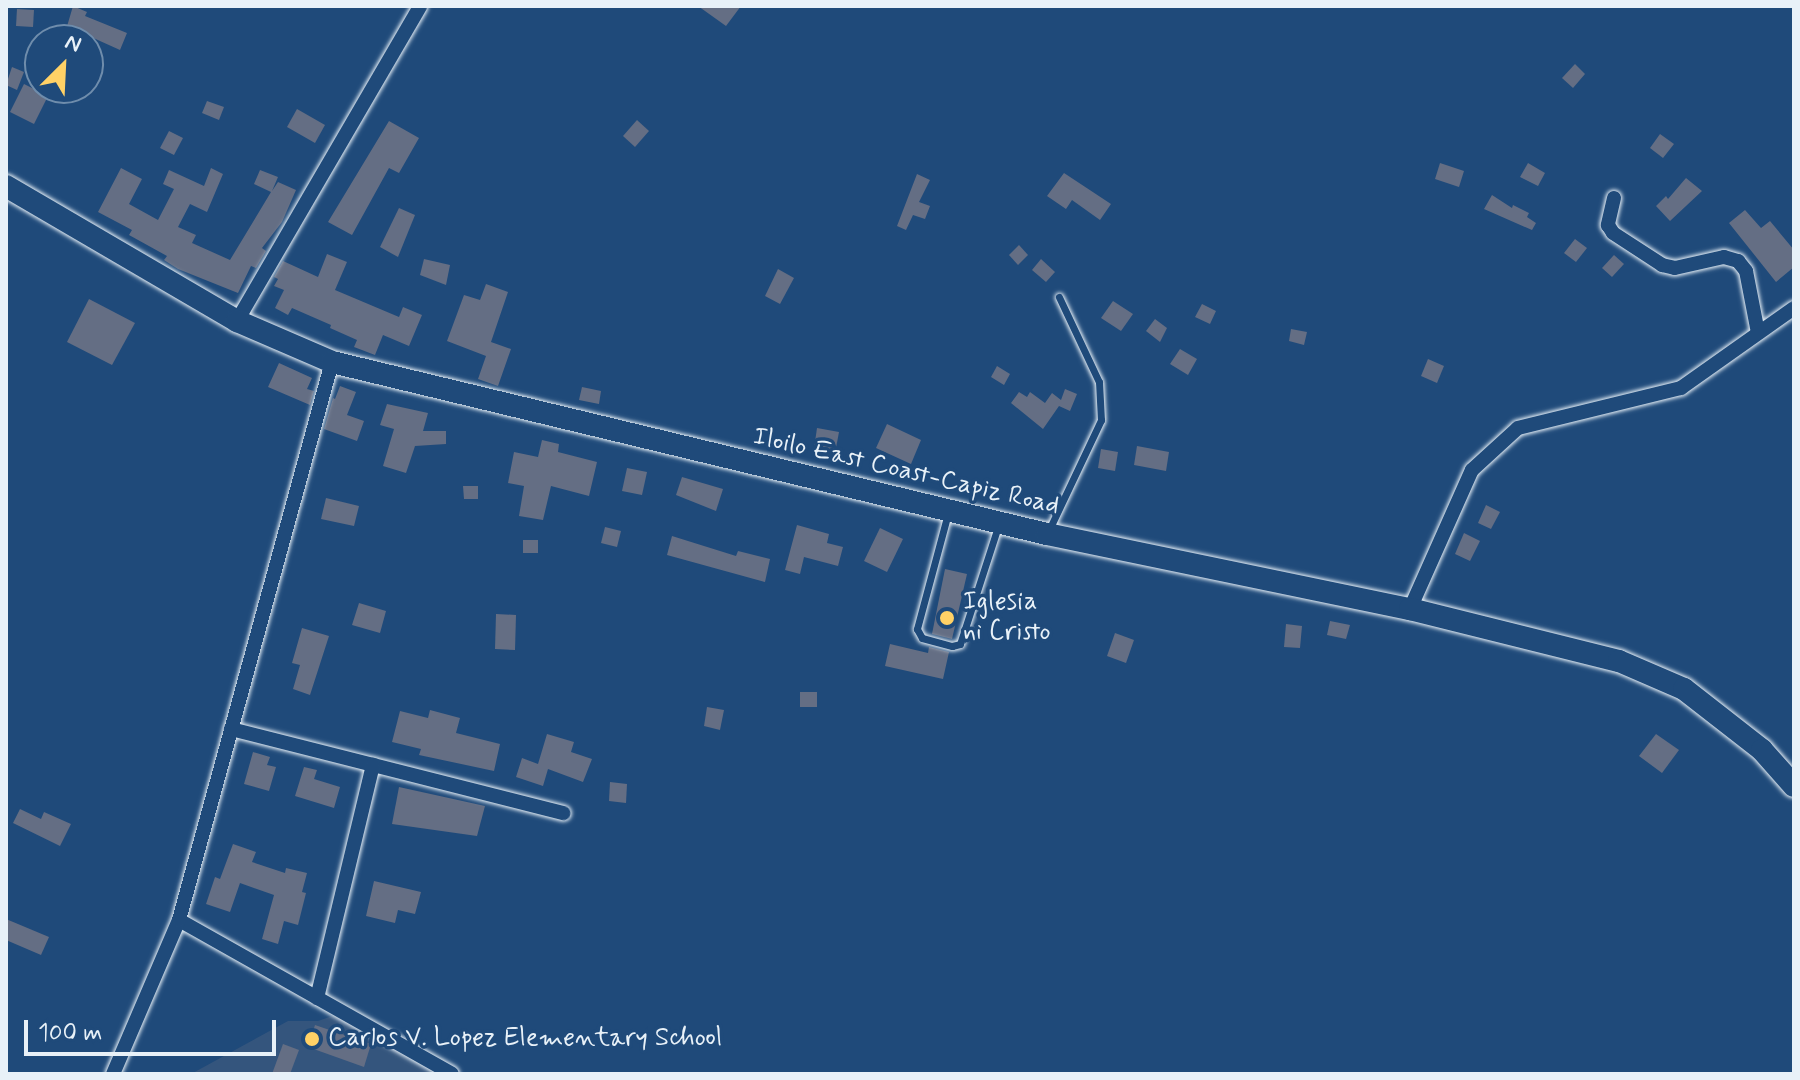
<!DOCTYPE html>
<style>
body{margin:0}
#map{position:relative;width:1800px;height:1080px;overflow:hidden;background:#1f4a7a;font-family:Mynerve,sans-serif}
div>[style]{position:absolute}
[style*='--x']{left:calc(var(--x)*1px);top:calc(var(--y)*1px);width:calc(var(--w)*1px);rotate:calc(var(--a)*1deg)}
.built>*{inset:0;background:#34557d}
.building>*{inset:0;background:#646e84}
.roads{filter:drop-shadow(0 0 2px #e8f1f8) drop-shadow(0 0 2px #e8f1f8)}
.lane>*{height:7px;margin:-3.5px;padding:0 3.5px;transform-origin:3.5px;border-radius:3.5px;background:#1f4a7a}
.street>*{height:14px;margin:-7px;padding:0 7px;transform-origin:7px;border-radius:7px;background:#1f4a7a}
.primary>*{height:22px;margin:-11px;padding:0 11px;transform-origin:11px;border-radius:11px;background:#1f4a7a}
.dots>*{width:22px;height:22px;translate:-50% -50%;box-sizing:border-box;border:4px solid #1f4a7a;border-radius:50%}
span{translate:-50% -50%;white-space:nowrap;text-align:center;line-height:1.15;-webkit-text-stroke:7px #1f4a7a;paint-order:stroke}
.street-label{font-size:26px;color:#e8f1f8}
.poi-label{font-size:26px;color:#e8f1f8}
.left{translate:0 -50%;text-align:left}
.frame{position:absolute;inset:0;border:8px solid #e8f1f8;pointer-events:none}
.north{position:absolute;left:24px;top:24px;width:80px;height:80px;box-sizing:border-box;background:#1f4a7a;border:2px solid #6f8dac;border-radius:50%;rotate:24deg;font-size:22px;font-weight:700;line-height:32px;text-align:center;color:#e8f1f8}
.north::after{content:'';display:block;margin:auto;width:28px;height:36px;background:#ffd166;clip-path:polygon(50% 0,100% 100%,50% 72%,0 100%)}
.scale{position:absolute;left:24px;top:1020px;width:252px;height:36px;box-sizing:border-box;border:4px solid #e8f1f8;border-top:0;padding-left:10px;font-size:24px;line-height:28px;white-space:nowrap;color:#e8f1f8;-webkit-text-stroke:6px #1f4a7a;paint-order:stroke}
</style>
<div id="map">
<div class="built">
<i style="clip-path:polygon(338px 1014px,438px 1074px,191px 1074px,288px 1021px,318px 1021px)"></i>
</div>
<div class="building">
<i style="clip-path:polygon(73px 6px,87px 12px,85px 16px,127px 33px,120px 50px,80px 32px,77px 40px,63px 40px)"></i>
<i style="clip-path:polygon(698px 6px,741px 6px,726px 26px)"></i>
<i style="clip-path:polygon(17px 9px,34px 10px,33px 27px,16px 26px)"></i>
<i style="clip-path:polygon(1575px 64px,1585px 74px,1573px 88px,1562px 78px)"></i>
<i style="clip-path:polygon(12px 67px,24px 72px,17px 90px,6px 85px)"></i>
<i style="clip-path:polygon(24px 84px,48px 96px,34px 124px,10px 112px)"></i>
<i style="clip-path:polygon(207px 101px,224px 107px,219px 120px,202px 113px)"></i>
<i style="clip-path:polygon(297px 109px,325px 125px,315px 143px,287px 127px)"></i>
<i style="clip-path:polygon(637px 120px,649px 131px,635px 147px,623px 136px)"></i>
<i style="clip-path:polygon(389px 121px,419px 138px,399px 173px,389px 168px,352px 235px,328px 222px)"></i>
<i style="clip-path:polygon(169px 131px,183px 138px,174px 155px,160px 148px)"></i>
<i style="clip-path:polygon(1660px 134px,1674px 144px,1663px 158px,1650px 148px)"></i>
<i style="clip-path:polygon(1440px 163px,1464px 171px,1459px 187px,1435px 179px)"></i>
<i style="clip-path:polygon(1528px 163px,1545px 173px,1538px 186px,1520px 177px)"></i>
<i style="clip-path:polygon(121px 168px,142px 179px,129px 204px,158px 220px,174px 189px,163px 184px,169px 170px,204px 186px,211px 168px,223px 174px,207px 212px,190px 204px,178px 227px,196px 235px,192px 243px,230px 260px,271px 192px,254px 184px,260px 170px,278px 177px,272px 191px,278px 182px,296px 190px,282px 222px,262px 248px,266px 251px,256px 268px,251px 266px,238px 293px,178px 269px,164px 260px,167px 256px,129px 235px,132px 230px,98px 212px)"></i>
<i style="clip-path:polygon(1064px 173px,1111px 204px,1100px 220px,1072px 200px,1066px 209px,1047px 196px)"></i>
<i style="clip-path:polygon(917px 174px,930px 180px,919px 202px,930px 206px,925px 219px,913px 215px,906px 230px,897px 226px)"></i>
<i style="clip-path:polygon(1686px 178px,1702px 191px,1670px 221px,1656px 206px,1666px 196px,1668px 199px)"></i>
<i style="clip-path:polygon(1492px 195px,1512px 208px,1513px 205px,1529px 213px,1527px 217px,1536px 223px,1532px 230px,1484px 209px)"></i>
<i style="clip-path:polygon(399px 208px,415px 215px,398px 257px,380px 247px)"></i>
<i style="clip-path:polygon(1745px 210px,1761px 228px,1770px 221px,1794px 250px,1794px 267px,1776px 282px,1729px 223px)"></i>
<i style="clip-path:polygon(1575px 239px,1587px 248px,1576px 262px,1564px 253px)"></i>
<i style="clip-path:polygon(1019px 245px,1028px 255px,1018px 265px,1009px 255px)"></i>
<i style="clip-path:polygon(327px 254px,347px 262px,335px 290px,399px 317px,403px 307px,422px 315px,409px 346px,383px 335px,375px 355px,354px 347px,357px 340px,330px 328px,331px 325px,292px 308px,288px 315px,275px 308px,284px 290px,274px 286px,278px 279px,274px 277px,283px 261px,318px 277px)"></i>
<i style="clip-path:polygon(1614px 255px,1624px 264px,1612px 277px,1602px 268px)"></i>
<i style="clip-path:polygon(424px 259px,450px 265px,446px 285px,420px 275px)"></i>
<i style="clip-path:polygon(1041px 259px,1055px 272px,1046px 282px,1032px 270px)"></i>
<i style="clip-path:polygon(778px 269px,794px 278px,780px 304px,765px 296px)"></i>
<i style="clip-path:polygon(486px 284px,508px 292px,491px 342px,511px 349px,498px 386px,478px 379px,486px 356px,447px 341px,464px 295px,480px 300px)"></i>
<i style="clip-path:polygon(89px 299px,135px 323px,112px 365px,67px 342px)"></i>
<i style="clip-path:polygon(1113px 301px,1133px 314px,1121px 331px,1101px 318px)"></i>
<i style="clip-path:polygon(1202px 304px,1216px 311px,1210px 324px,1195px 317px)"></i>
<i style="clip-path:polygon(1155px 319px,1167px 328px,1160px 342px,1146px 331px)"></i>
<i style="clip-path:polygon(1291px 329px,1307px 332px,1304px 345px,1289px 341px)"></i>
<i style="clip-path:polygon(1180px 349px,1197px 359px,1188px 375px,1170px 364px)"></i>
<i style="clip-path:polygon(1428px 359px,1444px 366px,1437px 383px,1421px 376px)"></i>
<i style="clip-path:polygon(279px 363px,312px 378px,307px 389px,314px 391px,310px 405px,268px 387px)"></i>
<i style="clip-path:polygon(997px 366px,1010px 374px,1004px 385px,991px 377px)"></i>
<i style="clip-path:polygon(340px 386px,356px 392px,347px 415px,364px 421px,357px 441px,324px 429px,333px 398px,335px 399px)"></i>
<i style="clip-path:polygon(582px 387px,601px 391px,599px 404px,579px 400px)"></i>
<i style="clip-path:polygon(1065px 389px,1077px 394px,1070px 411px,1059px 406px,1043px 429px,1011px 403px,1019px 392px,1027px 397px,1030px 392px,1045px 403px,1052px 393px,1061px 400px)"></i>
<i style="clip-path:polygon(387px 404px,428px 413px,423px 431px,446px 431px,446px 444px,415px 446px,406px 473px,383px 466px,394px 429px,380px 425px)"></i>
<i style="clip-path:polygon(887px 424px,921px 440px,911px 464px,876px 448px)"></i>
<i style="clip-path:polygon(817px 428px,839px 432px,835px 453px,814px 449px)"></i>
<i style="clip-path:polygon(542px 440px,559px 444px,558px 452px,597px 462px,589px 496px,551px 486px,543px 520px,519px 516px,524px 486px,508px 483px,514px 452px,538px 457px)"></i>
<i style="clip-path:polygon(1137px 446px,1169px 452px,1166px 471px,1134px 465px)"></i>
<i style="clip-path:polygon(1101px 449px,1118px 452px,1115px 471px,1098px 468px)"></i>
<i style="clip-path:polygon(627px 468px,647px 472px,642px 495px,622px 491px)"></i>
<i style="clip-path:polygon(682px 477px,723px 489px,716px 511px,676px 495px)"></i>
<i style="clip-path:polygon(463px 486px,478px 486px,478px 499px,464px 499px)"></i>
<i style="clip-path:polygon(326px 498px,359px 506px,354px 526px,321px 519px)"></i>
<i style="clip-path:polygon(1486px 505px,1500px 512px,1491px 529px,1478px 523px)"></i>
<i style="clip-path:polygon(797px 525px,829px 534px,827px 543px,843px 547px,838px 566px,804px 557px,800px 574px,785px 570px)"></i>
<i style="clip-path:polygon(605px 527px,621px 531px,617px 547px,601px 543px)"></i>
<i style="clip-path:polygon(880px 528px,903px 539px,887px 572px,864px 561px)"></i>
<i style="clip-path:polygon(1464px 533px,1480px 541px,1470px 561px,1455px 554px)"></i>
<i style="clip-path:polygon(672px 536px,736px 556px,738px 551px,770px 559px,765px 582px,667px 555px)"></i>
<i style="clip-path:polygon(523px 540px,538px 540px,538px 553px,523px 553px)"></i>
<i style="clip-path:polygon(945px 569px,967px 574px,952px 639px,932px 634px)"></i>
<i style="clip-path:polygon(359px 603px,386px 611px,380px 633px,352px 625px)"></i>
<i style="clip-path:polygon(496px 614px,516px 615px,515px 650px,495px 649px)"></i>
<i style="clip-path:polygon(1330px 621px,1350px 625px,1346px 639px,1327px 635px)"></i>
<i style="clip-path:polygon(1286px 624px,1302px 626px,1300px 648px,1284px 647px)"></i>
<i style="clip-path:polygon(302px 628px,329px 636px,310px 695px,293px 689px,300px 665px,292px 663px)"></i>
<i style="clip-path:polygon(1115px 633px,1134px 640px,1126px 663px,1107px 656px)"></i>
<i style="clip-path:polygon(890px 644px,928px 653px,929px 647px,949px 652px,943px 679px,885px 666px)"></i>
<i style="clip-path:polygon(800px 692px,817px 692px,817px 707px,800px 707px)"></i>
<i style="clip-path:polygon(707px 707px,724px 710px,720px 730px,704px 726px)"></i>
<i style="clip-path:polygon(430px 710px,460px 718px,456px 733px,500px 744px,494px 771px,419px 755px,421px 749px,392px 742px,400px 711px,428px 718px)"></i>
<i style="clip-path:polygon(547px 734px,574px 742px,571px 752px,592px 759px,583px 782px,548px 769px,543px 786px,516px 777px,522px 758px,538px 764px)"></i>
<i style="clip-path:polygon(1656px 734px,1679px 750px,1662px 773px,1639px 756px)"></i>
<i style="clip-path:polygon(253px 752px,270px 757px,267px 765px,276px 767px,269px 791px,244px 784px)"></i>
<i style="clip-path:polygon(304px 767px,317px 770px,314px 779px,340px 787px,334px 808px,295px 796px)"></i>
<i style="clip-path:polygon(610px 782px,627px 784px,626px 803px,609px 801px)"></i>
<i style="clip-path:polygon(399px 787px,485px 806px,477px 836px,392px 824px)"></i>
<i style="clip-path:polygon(20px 809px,41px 819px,44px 812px,71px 824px,60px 846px,13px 823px)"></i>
<i style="clip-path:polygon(233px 844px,256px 852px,252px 862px,285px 873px,286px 868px,307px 873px,302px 892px,306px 893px,298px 925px,284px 921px,278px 944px,262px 939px,274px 895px,240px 883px,230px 912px,206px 904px,215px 877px,220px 879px)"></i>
<i style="clip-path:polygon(374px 881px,421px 892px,415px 914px,398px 910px,395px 923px,366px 916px)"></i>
<i style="clip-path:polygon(6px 919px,49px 937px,41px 955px,6px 940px)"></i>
<i style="clip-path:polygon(315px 1025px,371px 1044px,364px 1067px,308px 1047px)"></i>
<i style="clip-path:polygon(283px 1044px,299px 1050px,290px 1074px,272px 1074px)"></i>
</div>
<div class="roads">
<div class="lane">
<i style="--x:948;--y:513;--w:120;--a:105"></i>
<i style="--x:917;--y:629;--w:10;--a:61"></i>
<i style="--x:922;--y:638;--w:31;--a:15"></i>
<i style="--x:952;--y:646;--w:8;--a:-14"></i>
<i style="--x:960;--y:644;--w:124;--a:-72.1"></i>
<i style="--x:1048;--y:532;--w:124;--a:-64.7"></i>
<i style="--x:1101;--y:420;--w:38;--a:-93"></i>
<i style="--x:1099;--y:382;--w:94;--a:-115.2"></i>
</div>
<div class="street">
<i style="--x:1614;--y:198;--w:28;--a:103"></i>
<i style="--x:1608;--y:225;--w:9;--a:58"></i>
<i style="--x:1613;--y:233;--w:59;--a:33.1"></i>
<i style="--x:1662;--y:265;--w:13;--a:13"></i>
<i style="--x:1675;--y:268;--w:50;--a:-12.7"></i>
<i style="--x:1724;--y:257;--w:15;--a:16"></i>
<i style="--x:1738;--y:261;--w:13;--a:51"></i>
<i style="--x:1746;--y:271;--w:63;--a:79"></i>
<i style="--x:237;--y:321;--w:364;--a:-59.8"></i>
<i style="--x:1410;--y:609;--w:152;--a:-66"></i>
<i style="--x:1472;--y:470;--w:62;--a:-42.4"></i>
<i style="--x:1518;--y:428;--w:168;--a:-13.8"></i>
<i style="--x:1681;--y:388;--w:138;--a:-35.3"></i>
<i style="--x:231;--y:729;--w:343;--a:14.2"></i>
<i style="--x:179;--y:920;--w:313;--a:29.4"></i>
<i style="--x:317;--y:998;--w:240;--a:-76.5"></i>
<i style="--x:113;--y:1074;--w:168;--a:-66.8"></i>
<i style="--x:179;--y:920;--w:579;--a:-74.67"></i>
</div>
<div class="primary">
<i style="--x:6;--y:186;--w:268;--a:30.3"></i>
<i style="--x:237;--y:321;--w:103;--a:23.3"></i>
<i style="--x:332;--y:362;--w:735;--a:13.53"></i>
<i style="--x:1047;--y:534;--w:371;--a:11.7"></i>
<i style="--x:1410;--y:609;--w:215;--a:14"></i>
<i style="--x:1619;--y:661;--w:71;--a:23.3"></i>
<i style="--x:1684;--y:689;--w:99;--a:38"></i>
<i style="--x:1762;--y:750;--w:48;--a:48.4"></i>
</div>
</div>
<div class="dots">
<i style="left:947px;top:618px;background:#ffd166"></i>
<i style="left:312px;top:1039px;background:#ffd166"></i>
</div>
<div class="street-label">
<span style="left:906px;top:472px;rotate:13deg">Iloilo East Coast-Capiz Road</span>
</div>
<div class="poi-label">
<span class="left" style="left:963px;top:618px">Iglesia<br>ni Cristo</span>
<span class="left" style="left:328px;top:1039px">Carlos V. Lopez Elementary School</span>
</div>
<div class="frame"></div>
<div class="north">N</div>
<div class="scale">100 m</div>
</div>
